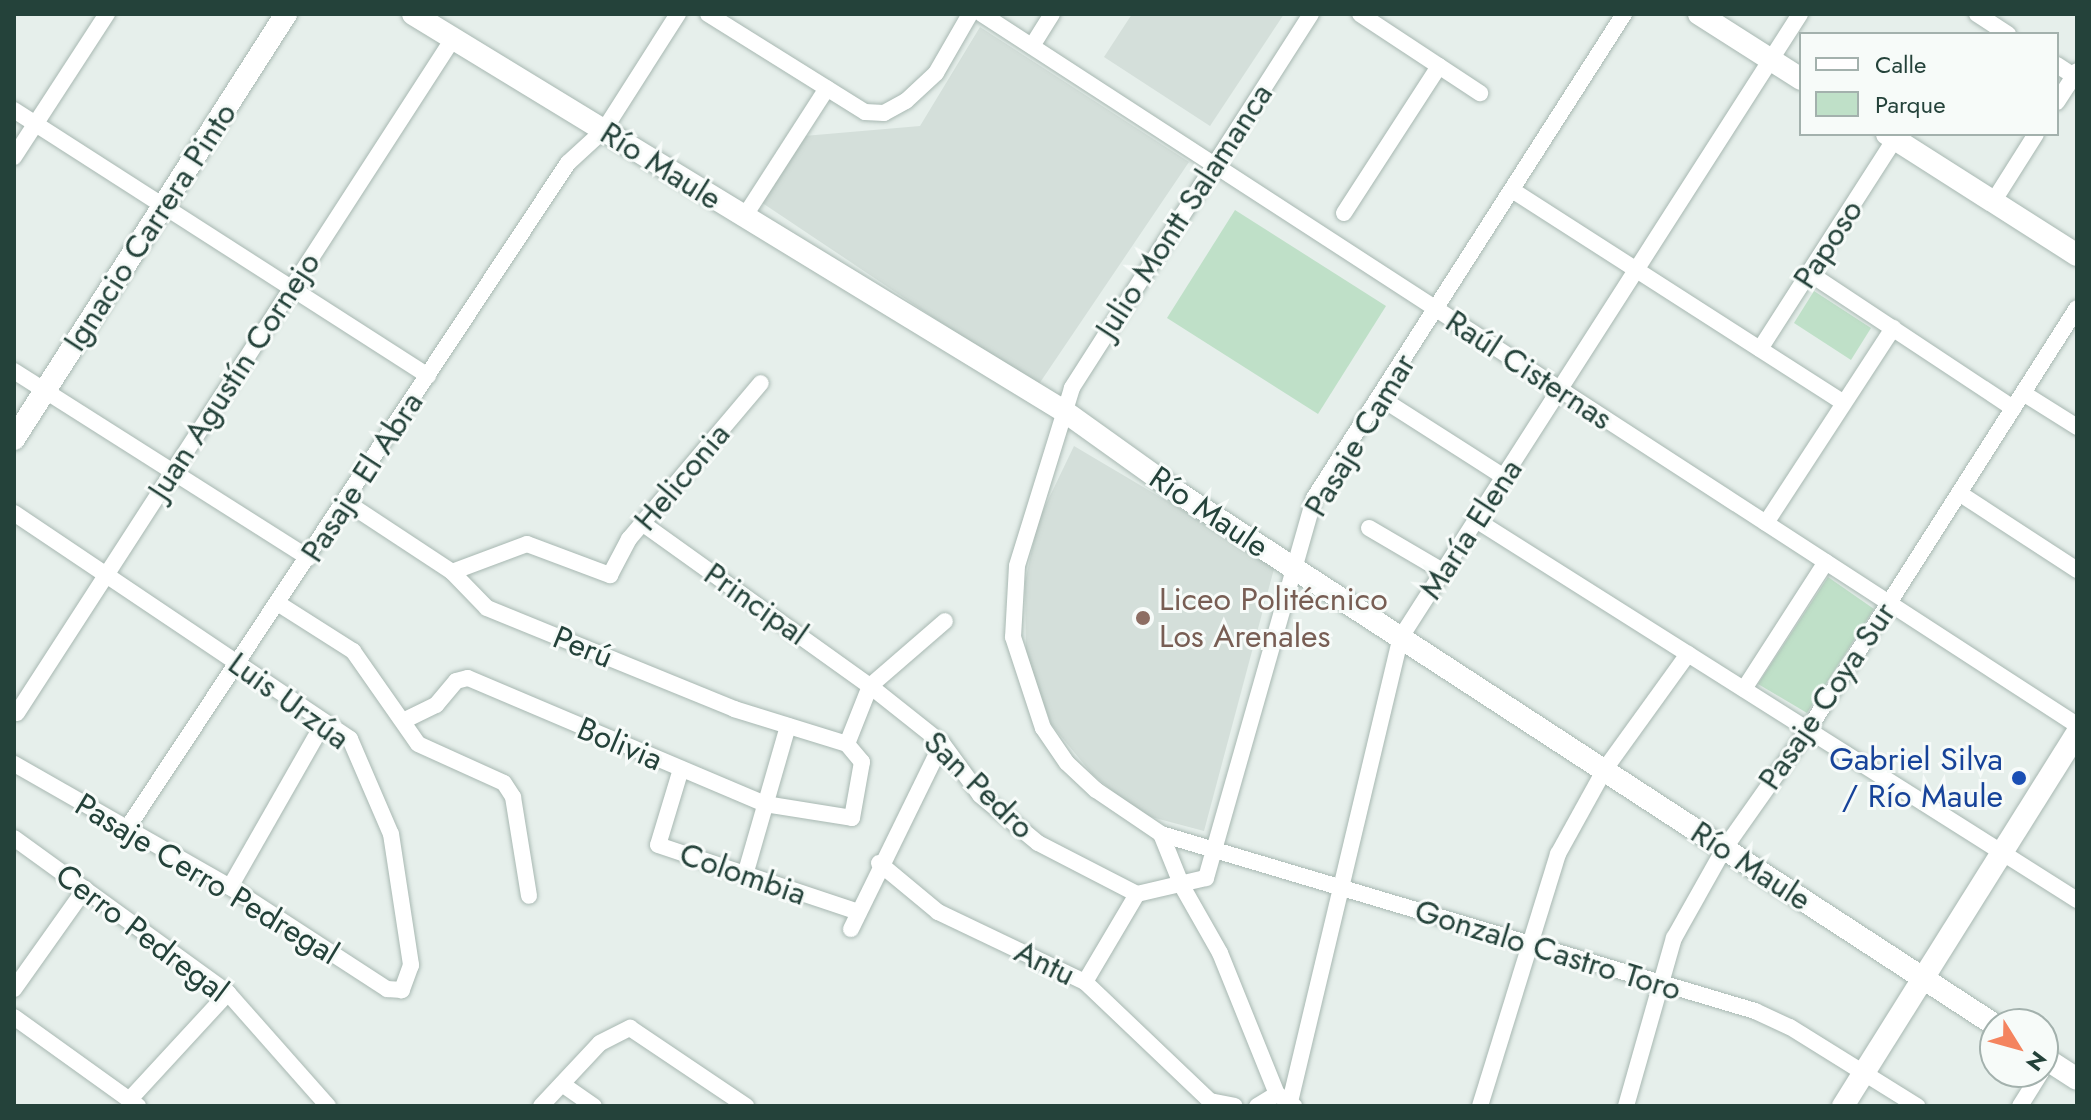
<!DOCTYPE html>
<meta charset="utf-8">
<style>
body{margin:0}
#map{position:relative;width:2091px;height:1120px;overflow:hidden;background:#e6efeb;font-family:Jost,sans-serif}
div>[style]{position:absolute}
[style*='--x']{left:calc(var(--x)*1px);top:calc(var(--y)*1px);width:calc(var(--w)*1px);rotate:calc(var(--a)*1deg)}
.built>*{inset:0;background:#d4dfda}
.green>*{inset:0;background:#bfe0c8}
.roads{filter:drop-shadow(0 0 2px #a8b8b2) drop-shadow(0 0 2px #a8b8b2)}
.street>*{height:16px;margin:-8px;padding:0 8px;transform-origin:8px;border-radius:8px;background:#fff}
.secondary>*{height:22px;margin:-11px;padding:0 11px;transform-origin:11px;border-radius:11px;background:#fff}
.dots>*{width:22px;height:22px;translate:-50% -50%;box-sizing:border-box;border:4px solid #f7fbf9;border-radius:50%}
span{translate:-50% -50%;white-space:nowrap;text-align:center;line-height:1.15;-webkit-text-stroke:6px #f7fbf9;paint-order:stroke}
.street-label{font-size:32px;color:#24423a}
.education-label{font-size:32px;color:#785e54}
.left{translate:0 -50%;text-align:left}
.transit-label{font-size:32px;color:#164399}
.right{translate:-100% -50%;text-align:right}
.frame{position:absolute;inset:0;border:16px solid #24423a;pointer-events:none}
.legend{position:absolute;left:1799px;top:32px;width:260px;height:104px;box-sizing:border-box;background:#f7fbf9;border:2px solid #a3b1ad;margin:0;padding:10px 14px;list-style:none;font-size:24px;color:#24423a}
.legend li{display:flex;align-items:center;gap:16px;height:40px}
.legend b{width:40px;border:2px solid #a3b1ad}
.north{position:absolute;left:1979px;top:1008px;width:80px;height:80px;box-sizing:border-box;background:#f7fbf9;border:2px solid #a3b1ad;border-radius:50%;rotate:127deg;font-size:22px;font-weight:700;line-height:32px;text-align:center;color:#24423a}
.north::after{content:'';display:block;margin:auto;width:28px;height:36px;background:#f4845f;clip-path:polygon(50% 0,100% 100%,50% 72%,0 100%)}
</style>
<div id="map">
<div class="built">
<i style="clip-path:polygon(1132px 14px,1284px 14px,1210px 126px,1104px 57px)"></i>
<i style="clip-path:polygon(980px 27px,1189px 162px,1037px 387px,761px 202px,804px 136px,920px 126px)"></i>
<i style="clip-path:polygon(1074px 446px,1275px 565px,1204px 831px,1140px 814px,1092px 774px,1051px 724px,1026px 654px,1025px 582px,1038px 521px)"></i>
</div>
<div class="green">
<i style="clip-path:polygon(1235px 210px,1386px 306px,1318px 414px,1167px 318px)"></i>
<i style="clip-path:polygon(1814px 291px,1871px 328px,1851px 360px,1794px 323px)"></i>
<i style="clip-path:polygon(1828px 577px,1874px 609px,1807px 713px,1758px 684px)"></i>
</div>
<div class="roads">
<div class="street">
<i style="--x:708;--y:14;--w:185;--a:32"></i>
<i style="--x:865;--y:112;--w:19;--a:3"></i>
<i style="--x:884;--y:113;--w:25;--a:-29"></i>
<i style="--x:906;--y:101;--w:41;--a:-43"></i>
<i style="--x:936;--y:73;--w:68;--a:-60"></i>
<i style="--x:982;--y:14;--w:1306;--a:33"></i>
<i style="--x:1311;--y:14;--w:444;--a:122.6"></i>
<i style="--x:1072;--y:388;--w:186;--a:107.2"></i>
<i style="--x:1017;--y:566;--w:71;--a:93.2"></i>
<i style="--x:1013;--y:637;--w:96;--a:71.8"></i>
<i style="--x:1043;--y:728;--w:42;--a:55.6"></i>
<i style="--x:1067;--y:763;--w:40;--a:43"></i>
<i style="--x:1096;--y:790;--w:78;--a:34.1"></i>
<i style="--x:1161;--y:834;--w:620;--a:16.59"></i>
<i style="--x:1755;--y:1011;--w:38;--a:25"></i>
<i style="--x:1790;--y:1027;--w:150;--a:31.9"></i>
<i style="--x:1360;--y:14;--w:144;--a:33.4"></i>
<i style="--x:1977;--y:14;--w:37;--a:33"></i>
<i style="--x:1032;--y:46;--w:38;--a:-58"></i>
<i style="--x:2057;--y:65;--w:20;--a:33"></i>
<i style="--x:2057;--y:102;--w:37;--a:-57"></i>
<i style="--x:14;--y:110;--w:492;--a:32.7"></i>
<i style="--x:14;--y:157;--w:171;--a:-57"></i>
<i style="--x:1512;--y:190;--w:394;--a:32.7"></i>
<i style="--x:1993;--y:202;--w:80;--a:-57.7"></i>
<i style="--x:1344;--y:213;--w:175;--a:-57.1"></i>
<i style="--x:744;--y:217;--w:153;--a:-57.2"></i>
<i style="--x:1809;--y:273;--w:245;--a:33.5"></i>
<i style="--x:1760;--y:349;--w:250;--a:-57.3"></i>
<i style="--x:14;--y:371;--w:349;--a:32.4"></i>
<i style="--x:2023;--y:393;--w:64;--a:32.2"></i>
<i style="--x:1379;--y:397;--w:148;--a:32.6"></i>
<i style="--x:1959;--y:493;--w:141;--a:33.1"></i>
<i style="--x:346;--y:502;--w:127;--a:33.4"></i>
<i style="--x:452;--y:572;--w:50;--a:45.8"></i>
<i style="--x:487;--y:608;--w:267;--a:22.2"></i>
<i style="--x:734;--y:709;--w:118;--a:17.2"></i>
<i style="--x:14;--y:513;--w:405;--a:33.9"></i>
<i style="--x:350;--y:739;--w:103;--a:66.7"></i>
<i style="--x:391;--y:834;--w:133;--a:81.3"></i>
<i style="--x:411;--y:965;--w:27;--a:110"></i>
<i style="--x:402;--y:990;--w:15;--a:-176"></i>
<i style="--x:387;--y:989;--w:187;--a:-147"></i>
<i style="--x:230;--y:887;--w:249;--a:-150.3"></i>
<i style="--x:1476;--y:520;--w:711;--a:32.3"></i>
<i style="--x:642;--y:523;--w:280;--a:35.6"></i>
<i style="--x:870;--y:686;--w:92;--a:38.4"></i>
<i style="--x:942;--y:743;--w:64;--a:53.8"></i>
<i style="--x:980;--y:795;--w:75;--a:39.6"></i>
<i style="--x:1038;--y:843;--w:111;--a:27.3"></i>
<i style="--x:1766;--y:523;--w:233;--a:-56.9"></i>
<i style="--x:1369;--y:528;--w:87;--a:30.4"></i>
<i style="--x:452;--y:572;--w:80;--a:-20.5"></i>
<i style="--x:527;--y:544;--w:89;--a:20.5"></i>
<i style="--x:610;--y:575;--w:41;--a:-62.2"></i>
<i style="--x:629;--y:539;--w:204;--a:-49.8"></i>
<i style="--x:279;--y:604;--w:88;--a:32.4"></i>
<i style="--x:353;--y:651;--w:113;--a:55"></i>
<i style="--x:418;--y:744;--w:94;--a:24.4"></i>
<i style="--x:504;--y:783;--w:17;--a:57"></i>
<i style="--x:513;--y:797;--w:100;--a:80.8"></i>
<i style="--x:1744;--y:689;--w:151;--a:-57.2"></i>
<i style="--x:17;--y:713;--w:801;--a:-57.12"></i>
<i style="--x:403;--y:721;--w:37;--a:-26"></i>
<i style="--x:436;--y:705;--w:31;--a:-50"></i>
<i style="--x:456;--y:681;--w:12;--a:-14"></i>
<i style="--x:468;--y:678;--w:323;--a:23"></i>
<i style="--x:765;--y:804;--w:88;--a:9.1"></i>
<i style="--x:852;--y:818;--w:57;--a:-79.9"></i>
<i style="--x:862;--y:762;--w:23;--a:-130"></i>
<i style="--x:847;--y:744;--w:62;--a:-68.4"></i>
<i style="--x:870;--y:686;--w:99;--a:-40.9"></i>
<i style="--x:681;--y:769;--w:79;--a:106.8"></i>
<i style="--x:658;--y:845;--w:211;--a:18.5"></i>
<i style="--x:126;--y:830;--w:800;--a:-56.47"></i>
<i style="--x:568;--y:163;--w:49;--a:-42.5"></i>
<i style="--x:604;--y:130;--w:138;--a:-57.5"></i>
<i style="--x:1161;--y:834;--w:56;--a:68"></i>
<i style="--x:1182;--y:886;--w:77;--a:60.4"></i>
<i style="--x:1220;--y:953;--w:152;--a:68"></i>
<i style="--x:1277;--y:1094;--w:21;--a:35"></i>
<i style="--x:14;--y:838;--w:264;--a:35.9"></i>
<i style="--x:228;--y:993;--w:151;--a:48.5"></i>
<i style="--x:879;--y:863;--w:77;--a:39.7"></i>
<i style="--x:938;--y:912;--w:163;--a:25.5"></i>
<i style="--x:1085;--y:982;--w:173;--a:43.6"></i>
<i style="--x:1210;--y:1101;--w:25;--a:11"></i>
<i style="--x:745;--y:875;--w:155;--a:-73.9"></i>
<i style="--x:230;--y:887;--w:190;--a:-60.3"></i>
<i style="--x:851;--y:929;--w:207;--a:-63.9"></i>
<i style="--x:1085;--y:982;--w:102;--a:-59.4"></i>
<i style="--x:1137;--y:894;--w:71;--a:-13.1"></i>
<i style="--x:1206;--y:878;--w:395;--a:-74.1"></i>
<i style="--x:1314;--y:498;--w:575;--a:-57.36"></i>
<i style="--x:14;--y:989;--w:123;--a:-54.6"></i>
<i style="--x:14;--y:1017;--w:153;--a:35.7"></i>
<i style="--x:562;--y:1084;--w:39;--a:35"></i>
<i style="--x:131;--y:1098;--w:143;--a:-47.3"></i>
<i style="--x:541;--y:1106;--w:86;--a:-46.9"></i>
<i style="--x:600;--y:1043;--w:34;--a:-27"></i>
<i style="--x:630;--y:1028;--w:140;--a:33.9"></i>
<i style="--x:1257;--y:1106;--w:23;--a:-31"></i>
<i style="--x:1289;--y:1106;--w:482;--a:-76.6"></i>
<i style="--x:1401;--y:637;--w:740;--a:-57.36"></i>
<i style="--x:1480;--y:1106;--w:264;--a:-72.8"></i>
<i style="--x:1558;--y:854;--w:97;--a:-61.1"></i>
<i style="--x:1605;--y:769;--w:142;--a:-54.2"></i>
<i style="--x:1626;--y:1106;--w:175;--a:-74.1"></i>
<i style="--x:1674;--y:938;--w:102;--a:-60.7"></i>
<i style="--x:1724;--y:849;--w:146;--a:-54.8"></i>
<i style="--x:1808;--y:730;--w:500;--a:-57.48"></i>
<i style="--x:2020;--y:1106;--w:40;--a:-58"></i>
</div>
<div class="secondary">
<i style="--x:413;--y:14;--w:763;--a:31.38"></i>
<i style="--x:1064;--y:411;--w:143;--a:35.6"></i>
<i style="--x:1180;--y:494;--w:973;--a:33.09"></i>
<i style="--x:1699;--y:14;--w:121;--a:32.5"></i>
<i style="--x:1887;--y:134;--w:225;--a:32.5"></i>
<i style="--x:14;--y:439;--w:505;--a:-57.38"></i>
<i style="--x:2043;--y:1057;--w:40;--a:32.9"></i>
<i style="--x:1843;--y:1106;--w:440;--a:-57.9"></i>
</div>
</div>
<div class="dots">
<i style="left:1143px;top:618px;background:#8d6e63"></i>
<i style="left:2019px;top:778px;background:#1a4fb4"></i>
</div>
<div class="street-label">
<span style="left:661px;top:166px;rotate:32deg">Río Maule</span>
<span style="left:1184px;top:211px;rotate:-57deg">Julio Montt Salamanca</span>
<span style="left:150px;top:227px;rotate:-57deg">Ignacio Carrera Pinto</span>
<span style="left:1828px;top:244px;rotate:-57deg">Paposo</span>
<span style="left:1529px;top:370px;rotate:33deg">Raúl Cisternas</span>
<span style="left:234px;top:376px;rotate:-57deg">Juan Agustín Cornejo</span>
<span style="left:1360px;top:435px;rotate:-59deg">Pasaje Camar</span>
<span style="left:362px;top:477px;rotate:-57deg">Pasaje El Abra</span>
<span style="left:682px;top:477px;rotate:-50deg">Heliconia</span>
<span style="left:1209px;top:512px;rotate:34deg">Río Maule</span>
<span style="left:1471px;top:529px;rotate:-57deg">María Elena</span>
<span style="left:756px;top:604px;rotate:35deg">Principal</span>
<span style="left:583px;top:647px;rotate:22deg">Perú</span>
<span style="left:1827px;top:696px;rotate:-56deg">Pasaje Coya Sur</span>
<span style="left:289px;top:701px;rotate:36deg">Luis Urzúa</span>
<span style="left:620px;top:744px;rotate:23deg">Bolivia</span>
<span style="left:979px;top:785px;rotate:44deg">San Pedro</span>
<span style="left:1751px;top:866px;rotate:33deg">Río Maule</span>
<span style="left:743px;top:874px;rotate:19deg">Colombia</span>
<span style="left:207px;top:879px;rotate:31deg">Pasaje Cerro Pedregal</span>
<span style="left:142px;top:933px;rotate:37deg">Cerro Pedregal</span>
<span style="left:1548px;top:950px;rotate:17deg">Gonzalo Castro Toro</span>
<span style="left:1045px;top:963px;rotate:26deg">Antu</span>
</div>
<div class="education-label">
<span class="left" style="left:1159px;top:618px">Liceo Politécnico<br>Los Arenales</span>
</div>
<div class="transit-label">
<span class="right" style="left:2003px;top:778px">Gabriel Silva<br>/ Río Maule</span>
</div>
<div class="frame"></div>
<ul class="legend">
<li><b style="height:10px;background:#fff"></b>Calle</li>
<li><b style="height:22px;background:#bfe0c8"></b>Parque</li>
</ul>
<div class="north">N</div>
</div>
